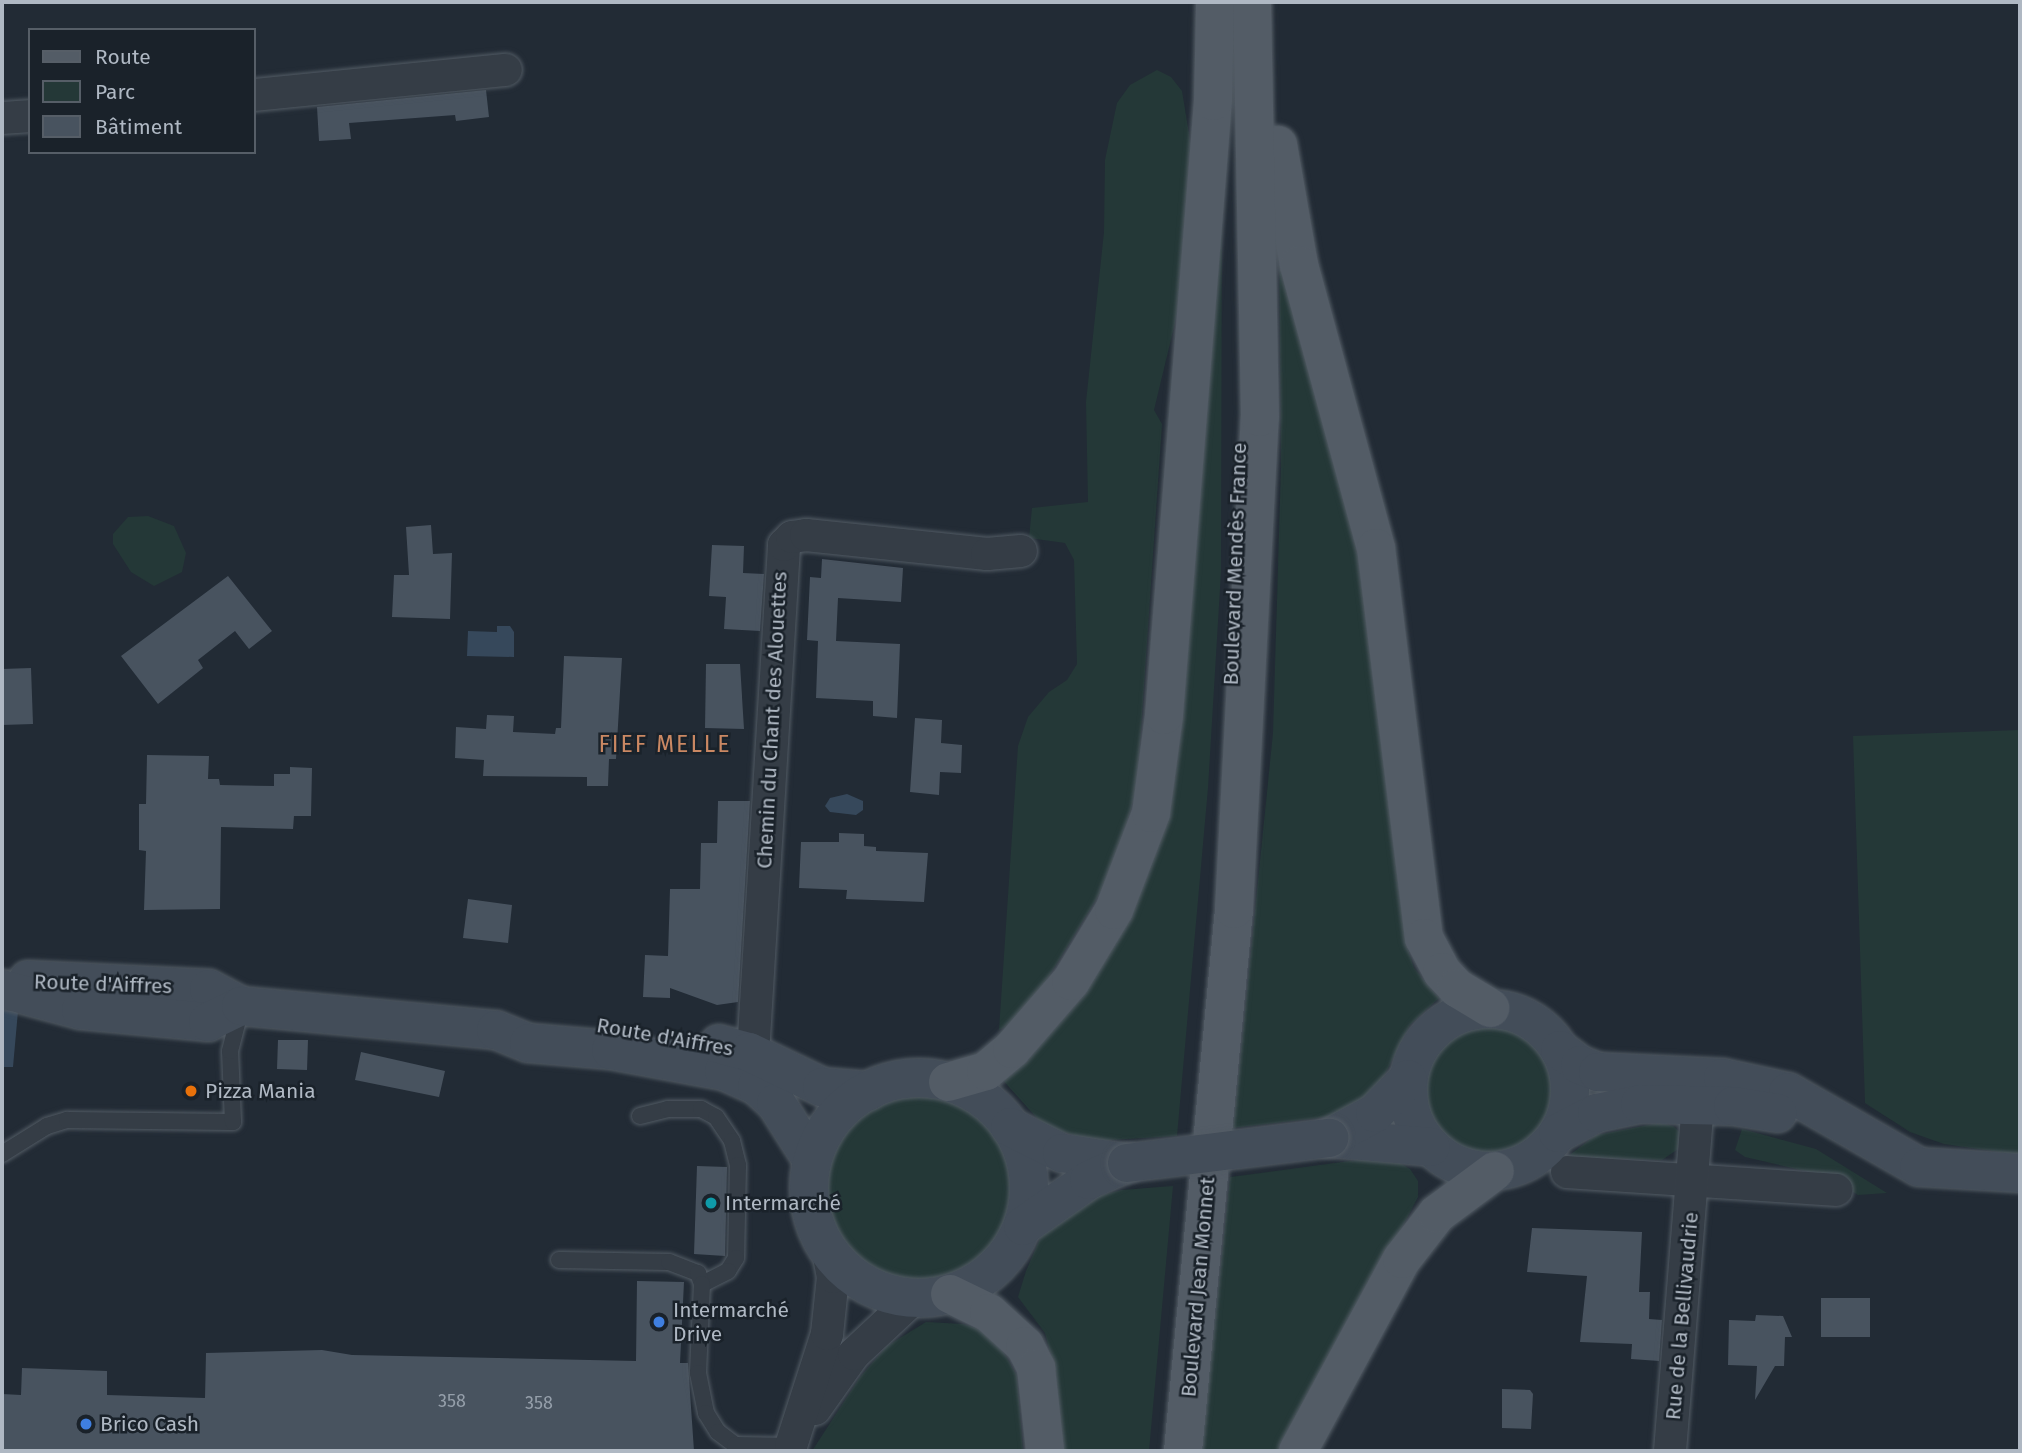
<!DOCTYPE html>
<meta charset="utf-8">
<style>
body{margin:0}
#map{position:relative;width:2022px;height:1453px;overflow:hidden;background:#222b35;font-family:"Fira Sans",sans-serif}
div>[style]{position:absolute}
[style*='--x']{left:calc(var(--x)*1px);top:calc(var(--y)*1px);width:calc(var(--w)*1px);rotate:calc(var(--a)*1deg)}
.green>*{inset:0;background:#243837}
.round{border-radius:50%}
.water>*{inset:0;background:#36485b}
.building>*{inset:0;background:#48535f}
.roads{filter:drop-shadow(0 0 2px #525b64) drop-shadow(0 0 2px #525b64)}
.service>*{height:16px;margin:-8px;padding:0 8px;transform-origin:8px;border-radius:8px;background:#353d46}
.minor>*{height:32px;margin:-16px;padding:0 16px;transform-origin:16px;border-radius:16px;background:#353d46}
.secondary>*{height:38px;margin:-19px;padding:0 19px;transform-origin:19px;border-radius:19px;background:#434d59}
.secondary>.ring{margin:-19px;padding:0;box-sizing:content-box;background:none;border:38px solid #434d59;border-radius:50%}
.primary>*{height:38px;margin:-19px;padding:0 19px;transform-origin:19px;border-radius:19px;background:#535c66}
.bridges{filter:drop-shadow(0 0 2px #525b64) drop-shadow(0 0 2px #525b64)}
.secondary-bridge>*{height:38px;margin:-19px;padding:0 19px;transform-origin:19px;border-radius:19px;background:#434d59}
.dots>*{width:19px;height:19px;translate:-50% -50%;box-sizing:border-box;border:4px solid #1a222a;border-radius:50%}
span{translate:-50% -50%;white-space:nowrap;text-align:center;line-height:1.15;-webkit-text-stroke:5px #1a222a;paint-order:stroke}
.number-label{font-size:18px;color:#959faa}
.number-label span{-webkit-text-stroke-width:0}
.street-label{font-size:21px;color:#afb8c3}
.poi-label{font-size:21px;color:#afb8c3}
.left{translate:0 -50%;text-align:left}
.neighbourhood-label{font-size:23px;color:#ca8863;letter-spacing:2px}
.frame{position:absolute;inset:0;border:4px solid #afb8c3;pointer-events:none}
.legend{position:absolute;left:28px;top:28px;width:228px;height:126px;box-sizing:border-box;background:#1a222a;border:2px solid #565e67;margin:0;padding:9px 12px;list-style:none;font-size:21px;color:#afb8c3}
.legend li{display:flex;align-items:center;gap:14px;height:35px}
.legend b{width:35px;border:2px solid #565e67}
</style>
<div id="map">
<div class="green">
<i style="clip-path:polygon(1157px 70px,1171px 77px,1182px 91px,1191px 146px,1179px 306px,1154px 410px,1162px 424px,1137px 788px,1113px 872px,1040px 991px,1014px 1023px,999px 1030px,1018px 746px,1028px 717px,1049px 692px,1067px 680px,1077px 664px,1074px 560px,1065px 543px,1029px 538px,1032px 508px,1088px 502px,1086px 402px,1104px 232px,1105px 160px,1117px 103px,1130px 85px)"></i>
<i style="clip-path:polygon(1222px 194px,1221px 572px,1208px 788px,1177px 1136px,1094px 1141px,1044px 1126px,1001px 1078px,1122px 919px)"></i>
<i style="clip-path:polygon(1279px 229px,1360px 548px,1406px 943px,1414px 968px,1439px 998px,1410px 1025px,1380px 1084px,1368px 1098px,1336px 1116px,1233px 1128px,1273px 733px,1281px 467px)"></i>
<i style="clip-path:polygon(148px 516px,174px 526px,186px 553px,182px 572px,154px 586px,131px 572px,113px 544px,113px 534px,128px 517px)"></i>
<i style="clip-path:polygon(2020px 730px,2020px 1155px,1944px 1144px,1910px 1132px,1865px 1103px,1853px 736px)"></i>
<i class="round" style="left:1425px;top:1027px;width:130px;height:130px"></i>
<i class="round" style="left:826px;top:1094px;width:186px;height:186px"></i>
<i style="clip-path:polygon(1659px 1123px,1673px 1126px,1682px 1134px,1678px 1149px,1662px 1160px,1567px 1157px,1596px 1135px)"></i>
<i style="clip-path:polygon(1742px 1129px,1816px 1149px,1887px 1193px,1858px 1195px,1827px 1176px,1745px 1157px,1735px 1150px)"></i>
<i style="clip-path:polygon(1372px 1158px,1395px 1160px,1410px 1169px,1418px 1181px,1418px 1197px,1286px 1451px,1201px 1451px,1230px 1177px)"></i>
<i style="clip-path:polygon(1173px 1186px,1149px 1451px,1061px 1451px,1054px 1367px,1045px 1333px,1018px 1297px,1026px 1271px,1041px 1236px,1084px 1200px,1121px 1190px)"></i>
<i style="clip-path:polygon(926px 1322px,963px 1324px,982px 1330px,999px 1344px,1017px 1376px,1023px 1451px,812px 1451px,860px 1377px,887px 1346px)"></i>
</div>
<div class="water">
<i style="clip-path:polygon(497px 626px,510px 626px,514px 632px,514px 657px,467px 656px,468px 631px,497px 632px)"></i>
<i style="clip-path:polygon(847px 794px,863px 801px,863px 810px,856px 815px,830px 812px,825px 806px,830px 798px)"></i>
<i style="clip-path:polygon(2px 1010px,18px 1011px,13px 1067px,2px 1067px)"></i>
</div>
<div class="building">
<i style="clip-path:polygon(486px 90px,489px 117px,456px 121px,455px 115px,349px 123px,351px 139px,319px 141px,317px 107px)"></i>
<i style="clip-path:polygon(431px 525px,433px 554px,452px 553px,450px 619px,392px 617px,394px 575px,409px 575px,406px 527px)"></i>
<i style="clip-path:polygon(712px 545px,744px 546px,743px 573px,764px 574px,760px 631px,724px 629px,726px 597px,709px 596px)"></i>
<i style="clip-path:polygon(822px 559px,903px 568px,901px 602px,838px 598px,836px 641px,900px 644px,897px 718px,873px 716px,873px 701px,816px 698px,818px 641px,807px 640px,810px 577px,821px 578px)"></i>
<i style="clip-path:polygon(228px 576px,272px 631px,249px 649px,235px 631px,198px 660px,203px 668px,158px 704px,121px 656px)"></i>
<i style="clip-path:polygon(564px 656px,622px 658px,616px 759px,609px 759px,608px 786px,587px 786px,587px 777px,483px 776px,484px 760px,455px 758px,456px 727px,486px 729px,487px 715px,514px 716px,513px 732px,555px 734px,556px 728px,561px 728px)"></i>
<i style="clip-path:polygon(706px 664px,740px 664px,744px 729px,705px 728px)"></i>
<i style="clip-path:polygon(31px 668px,33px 724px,2px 725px,2px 669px)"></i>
<i style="clip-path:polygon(915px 718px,942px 720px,941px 743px,962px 745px,961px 773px,940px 772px,939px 795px,910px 792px)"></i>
<i style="clip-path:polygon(147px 755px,209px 756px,208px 779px,219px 779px,220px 785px,274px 786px,274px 774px,290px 774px,290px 767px,312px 768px,311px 816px,294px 816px,293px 829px,221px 827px,220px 909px,144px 910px,146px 851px,139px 850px,139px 804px,146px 804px)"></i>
<i style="clip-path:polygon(718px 801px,750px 801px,738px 1002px,717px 1005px,670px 988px,670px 998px,643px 997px,645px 955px,668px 956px,670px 889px,700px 889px,701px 843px,717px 843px)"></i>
<i style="clip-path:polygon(839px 833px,864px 834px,864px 846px,876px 847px,876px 851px,928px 853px,924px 902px,846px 899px,847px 890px,799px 888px,801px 842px,839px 842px)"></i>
<i style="clip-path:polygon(468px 899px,512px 905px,508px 943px,463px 938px)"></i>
<i style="clip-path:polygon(278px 1040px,308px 1040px,307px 1070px,277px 1069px)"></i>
<i style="clip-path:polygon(361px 1052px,445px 1071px,439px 1097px,355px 1080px)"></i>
<i style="clip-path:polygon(697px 1166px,727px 1167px,725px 1256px,694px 1254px)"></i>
<i style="clip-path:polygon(1532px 1228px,1642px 1232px,1639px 1292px,1650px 1292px,1649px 1319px,1662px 1320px,1659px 1361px,1631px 1359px,1632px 1344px,1580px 1342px,1587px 1276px,1527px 1272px)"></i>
<i style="clip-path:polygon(637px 1281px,684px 1282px,680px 1363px,688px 1363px,694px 1451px,2px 1451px,2px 1394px,21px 1395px,22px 1368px,107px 1371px,107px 1395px,205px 1398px,206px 1353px,322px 1350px,352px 1355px,636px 1361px)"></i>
<i style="clip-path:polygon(1821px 1298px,1870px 1298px,1870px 1337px,1821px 1337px)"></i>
<i style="clip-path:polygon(1756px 1315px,1783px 1316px,1792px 1337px,1785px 1337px,1784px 1366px,1775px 1366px,1755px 1400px,1757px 1366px,1728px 1365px,1729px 1320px,1755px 1321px)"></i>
<i style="clip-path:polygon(1502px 1389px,1530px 1390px,1533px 1394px,1531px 1429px,1502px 1428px)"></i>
</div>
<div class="roads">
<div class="service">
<i style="--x:640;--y:1116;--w:29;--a:-14"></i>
<i style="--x:668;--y:1109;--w:33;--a:0"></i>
<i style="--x:701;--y:1109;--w:17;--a:28"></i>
<i style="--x:716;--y:1117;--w:29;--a:56"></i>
<i style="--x:732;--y:1141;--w:25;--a:76"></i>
<i style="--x:738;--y:1165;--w:93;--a:91.2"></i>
<i style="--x:736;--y:1258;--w:15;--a:122"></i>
<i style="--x:728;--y:1271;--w:29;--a:153"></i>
<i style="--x:2;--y:1154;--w:53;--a:-31.9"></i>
<i style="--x:47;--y:1126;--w:21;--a:-17"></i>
<i style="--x:67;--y:1120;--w:166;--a:0.7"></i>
<i style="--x:233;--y:1122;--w:71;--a:-92.4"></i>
<i style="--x:230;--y:1051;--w:40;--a:-75.6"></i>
<i style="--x:559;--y:1260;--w:110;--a:1"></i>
<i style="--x:669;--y:1262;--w:31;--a:21"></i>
<i style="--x:698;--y:1273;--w:12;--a:70"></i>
<i style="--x:702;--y:1284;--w:89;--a:92.6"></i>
<i style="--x:698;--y:1373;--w:41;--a:78.7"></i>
<i style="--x:706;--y:1413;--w:22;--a:58"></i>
<i style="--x:718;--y:1432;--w:21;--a:37"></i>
<i style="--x:735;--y:1445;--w:56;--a:1"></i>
</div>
<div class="minor">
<i style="--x:254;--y:95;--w:253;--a:-5.7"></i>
<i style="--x:2;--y:118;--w:28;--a:-4"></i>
<i style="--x:749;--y:1052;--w:16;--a:-72"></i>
<i style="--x:754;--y:1037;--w:493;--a:-86.5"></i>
<i style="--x:784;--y:545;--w:11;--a:-45"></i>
<i style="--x:792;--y:537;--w:14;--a:-8"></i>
<i style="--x:806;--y:535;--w:182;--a:6"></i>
<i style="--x:987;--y:554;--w:34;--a:-5"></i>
<i style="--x:1567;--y:1172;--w:270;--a:3.8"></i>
<i style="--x:815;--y:1409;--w:67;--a:-54.7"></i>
<i style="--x:854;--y:1354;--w:82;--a:-43"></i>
<i style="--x:791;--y:1446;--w:118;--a:-72.2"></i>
<i style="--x:827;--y:1334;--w:57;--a:-84"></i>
<i style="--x:833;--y:1277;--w:26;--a:-101"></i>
<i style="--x:1670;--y:1451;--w:348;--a:-85.4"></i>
</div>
<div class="secondary">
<i style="--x:28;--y:980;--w:181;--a:2.8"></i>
<i style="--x:209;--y:989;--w:36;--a:28"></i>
<i style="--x:2;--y:989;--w:82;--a:14.9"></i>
<i style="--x:81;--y:1010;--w:128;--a:5.4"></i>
<i style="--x:208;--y:1022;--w:37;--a:-26"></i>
<i style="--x:241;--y:1006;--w:256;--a:5.4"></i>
<i style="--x:496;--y:1030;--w:35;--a:22"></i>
<i style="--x:529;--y:1043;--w:82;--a:4.9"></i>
<i style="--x:611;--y:1050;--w:115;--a:10.5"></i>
<i style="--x:724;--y:1071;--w:36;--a:24"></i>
<i style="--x:757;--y:1086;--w:25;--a:42"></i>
<i style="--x:776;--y:1103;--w:67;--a:57.7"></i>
<i class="ring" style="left:1408px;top:1009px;width:124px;height:124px"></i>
<i style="--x:719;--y:1044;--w:31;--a:15"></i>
<i style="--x:749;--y:1052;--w:81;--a:25.6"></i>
<i style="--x:822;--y:1087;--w:47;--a:4.9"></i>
<i style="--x:1560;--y:1050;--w:25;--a:37"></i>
<i style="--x:1580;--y:1065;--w:19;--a:21"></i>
<i style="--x:1598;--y:1072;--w:125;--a:2.7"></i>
<i style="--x:1723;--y:1078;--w:66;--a:12.2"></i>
<i style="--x:1788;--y:1092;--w:151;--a:29.8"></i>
<i style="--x:1919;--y:1167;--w:101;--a:3.4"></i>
<i class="ring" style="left:809px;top:1078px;width:182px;height:182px"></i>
<i style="--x:1010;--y:1127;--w:58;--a:26.6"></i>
<i style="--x:1062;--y:1153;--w:66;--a:8.7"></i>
<i style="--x:1558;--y:1133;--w:44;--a:-27.1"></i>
<i style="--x:1597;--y:1113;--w:44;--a:-11.8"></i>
<i style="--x:1640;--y:1104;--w:93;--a:1.2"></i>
<i style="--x:1733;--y:1106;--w:45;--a:9"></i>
<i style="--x:1329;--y:1138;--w:102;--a:5"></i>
<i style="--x:1329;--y:1138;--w:52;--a:-28.5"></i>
<i style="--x:1375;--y:1113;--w:47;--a:-45.9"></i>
<i style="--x:1023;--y:1226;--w:80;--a:-34.9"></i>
<i style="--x:1089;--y:1180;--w:42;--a:-24.1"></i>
</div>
<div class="primary">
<i style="--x:1278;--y:145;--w:122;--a:80.1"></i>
<i style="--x:1299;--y:265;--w:293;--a:74.8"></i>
<i style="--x:1376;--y:548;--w:393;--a:83"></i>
<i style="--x:1424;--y:938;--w:38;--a:62"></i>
<i style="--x:1442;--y:972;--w:22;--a:47"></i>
<i style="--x:1457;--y:988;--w:39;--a:31"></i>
<i style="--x:948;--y:1082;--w:40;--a:-16"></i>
<i style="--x:986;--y:1071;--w:34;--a:-40"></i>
<i style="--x:1012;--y:1049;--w:90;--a:-49.1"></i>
<i style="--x:1071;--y:981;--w:83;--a:-58.8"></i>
<i style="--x:1114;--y:910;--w:104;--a:-69.1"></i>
<i style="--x:1151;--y:813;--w:99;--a:-82.4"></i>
<i style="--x:1164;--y:715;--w:616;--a:-85.44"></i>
<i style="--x:1213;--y:101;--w:99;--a:-88.8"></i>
<i style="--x:950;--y:1294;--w:43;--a:26"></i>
<i style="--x:989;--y:1313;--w:49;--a:42.5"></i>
<i style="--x:1025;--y:1346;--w:25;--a:63"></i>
<i style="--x:1036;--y:1368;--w:83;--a:83.8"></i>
<i style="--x:1183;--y:1451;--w:544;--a:-84.62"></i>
<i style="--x:1234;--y:909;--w:493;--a:-87"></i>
<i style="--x:1260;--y:417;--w:415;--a:-91.1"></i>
<i style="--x:1298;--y:1451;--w:218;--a:-61.6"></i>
<i style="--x:1402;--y:1259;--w:57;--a:-52.1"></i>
<i style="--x:1437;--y:1214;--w:72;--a:-36.6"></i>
</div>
</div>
<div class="bridges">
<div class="secondary-bridge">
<i style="--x:1127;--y:1163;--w:204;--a:-7.1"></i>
</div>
</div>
<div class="dots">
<i style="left:191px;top:1091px;background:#e8710a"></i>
<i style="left:711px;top:1203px;background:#0f9aa8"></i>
<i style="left:659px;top:1322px;background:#3f7fe0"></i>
<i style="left:86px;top:1424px;background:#3f7fe0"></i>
</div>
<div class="number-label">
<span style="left:452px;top:1401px">358</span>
<span style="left:539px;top:1403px">358</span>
</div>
<div class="street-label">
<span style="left:1235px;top:564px;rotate:-88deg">Boulevard Mendès France</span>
<span style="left:772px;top:720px;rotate:-87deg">Chemin du Chant des Alouettes</span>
<span style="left:103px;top:984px;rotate:2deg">Route d'Aiffres</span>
<span style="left:665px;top:1037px;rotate:10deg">Route d'Aiffres</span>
<span style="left:1198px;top:1287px;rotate:-85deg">Boulevard Jean Monnet</span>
<span style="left:1682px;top:1316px;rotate:-85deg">Rue de la Bellivaudrie</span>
</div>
<div class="poi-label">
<span class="left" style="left:205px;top:1091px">Pizza Mania</span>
<span class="left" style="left:725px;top:1203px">Intermarché</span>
<span class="left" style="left:673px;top:1322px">Intermarché<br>Drive</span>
<span class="left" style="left:100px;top:1424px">Brico Cash</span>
</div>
<div class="neighbourhood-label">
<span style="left:665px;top:744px">FIEF MELLE</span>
</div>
<div class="frame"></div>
<ul class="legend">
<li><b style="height:9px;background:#535c66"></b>Route</li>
<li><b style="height:19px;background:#243837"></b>Parc</li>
<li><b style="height:19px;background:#48535f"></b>Bâtiment</li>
</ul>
</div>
